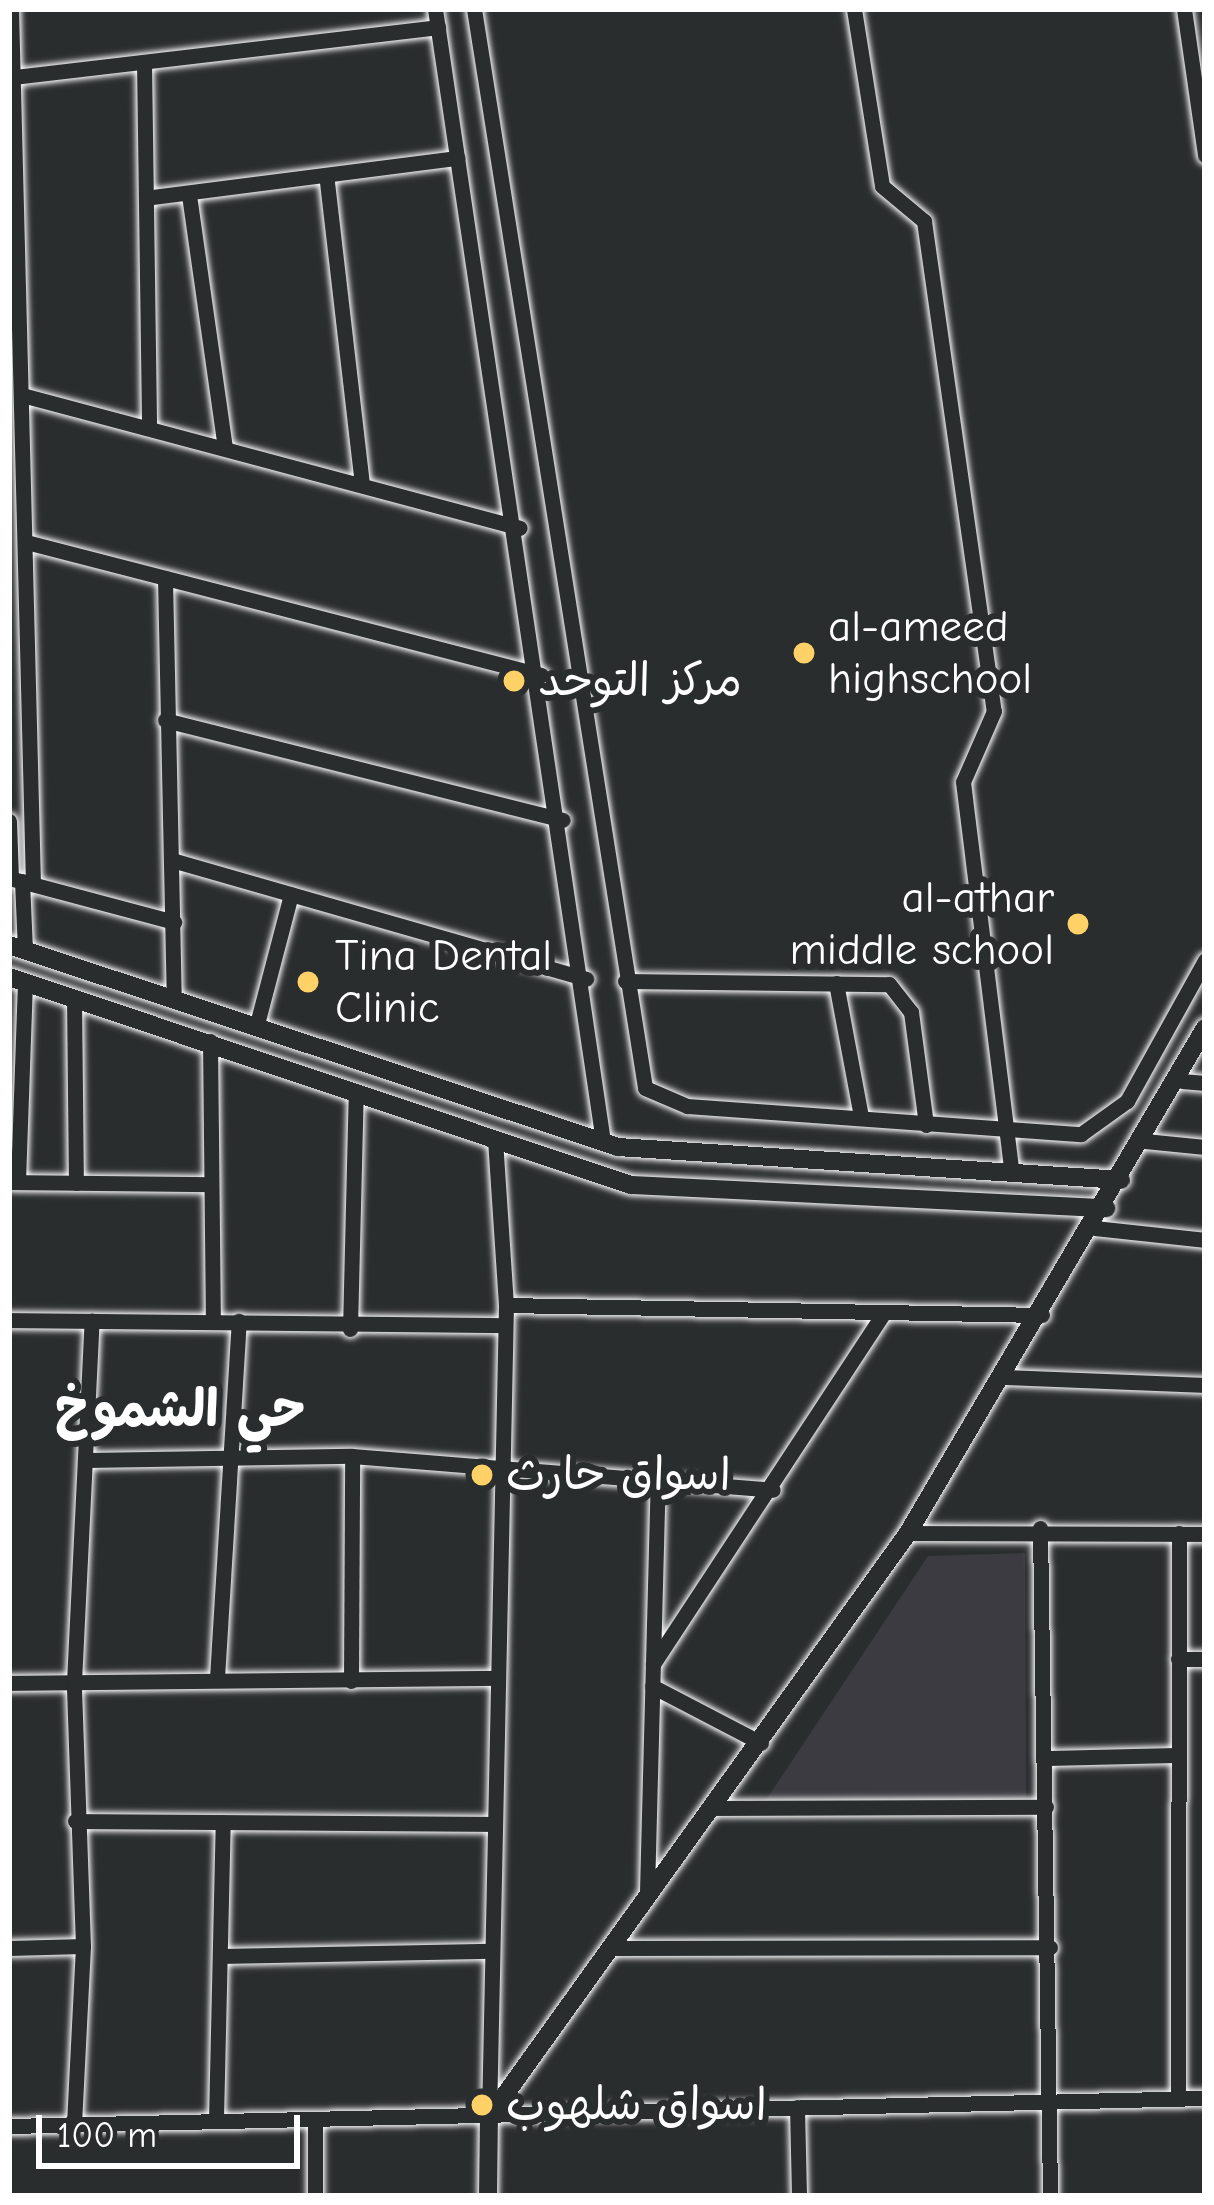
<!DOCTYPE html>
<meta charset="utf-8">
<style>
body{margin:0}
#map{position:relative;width:1214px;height:2205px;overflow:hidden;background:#2a2d2e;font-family:"Comic Neue","Playpen Sans Arabic",sans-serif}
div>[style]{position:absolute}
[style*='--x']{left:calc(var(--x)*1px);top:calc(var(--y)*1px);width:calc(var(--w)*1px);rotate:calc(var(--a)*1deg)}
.built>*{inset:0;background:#3c3b41}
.roads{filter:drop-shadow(0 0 3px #fff) drop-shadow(0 0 3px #fff)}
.minor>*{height:15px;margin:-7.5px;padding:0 7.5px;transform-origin:7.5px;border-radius:7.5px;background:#2a2d2e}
.tertiary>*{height:18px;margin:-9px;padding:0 9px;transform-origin:9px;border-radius:9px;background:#2a2d2e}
.dots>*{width:33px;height:33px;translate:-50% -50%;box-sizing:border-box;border:6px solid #2a2d2e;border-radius:50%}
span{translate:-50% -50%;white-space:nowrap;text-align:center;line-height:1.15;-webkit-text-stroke:12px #2a2d2e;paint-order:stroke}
.poi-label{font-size:45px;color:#fff}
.left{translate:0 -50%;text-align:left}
.right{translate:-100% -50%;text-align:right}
.quarter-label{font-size:51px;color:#fff;font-weight:700}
.frame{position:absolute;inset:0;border:12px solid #fff;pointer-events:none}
.scale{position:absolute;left:36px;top:2115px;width:264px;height:54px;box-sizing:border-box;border:6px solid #fff;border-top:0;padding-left:15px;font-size:36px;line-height:42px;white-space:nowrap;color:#fff;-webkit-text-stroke:9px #2a2d2e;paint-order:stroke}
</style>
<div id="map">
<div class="built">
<i style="clip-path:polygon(1025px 1553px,1026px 1799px,766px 1800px,928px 1556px)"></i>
</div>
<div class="roads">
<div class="minor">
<i style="--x:11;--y:9;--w:875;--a:88.56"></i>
<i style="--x:435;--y:9;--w:1144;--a:81.56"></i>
<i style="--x:474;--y:9;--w:1092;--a:80.99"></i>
<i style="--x:645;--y:1088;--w:46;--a:23.2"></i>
<i style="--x:687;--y:1106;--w:395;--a:4.1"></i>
<i style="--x:1081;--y:1134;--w:57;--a:-35.7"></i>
<i style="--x:1127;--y:1101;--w:161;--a:-61"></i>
<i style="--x:854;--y:9;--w:179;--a:81"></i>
<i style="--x:882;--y:186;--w:55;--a:39.8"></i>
<i style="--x:924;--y:221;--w:495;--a:81.9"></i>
<i style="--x:994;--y:711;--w:77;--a:113.6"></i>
<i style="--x:963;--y:782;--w:395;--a:82.9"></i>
<i style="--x:1184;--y:9;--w:148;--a:81.8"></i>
<i style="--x:144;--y:62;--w:365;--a:89.2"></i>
<i style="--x:14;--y:77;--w:427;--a:-6.7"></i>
<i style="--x:327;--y:182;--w:305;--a:83.4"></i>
<i style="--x:189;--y:195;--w:255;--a:81.9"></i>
<i style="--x:152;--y:197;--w:308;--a:-7.3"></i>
<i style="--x:22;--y:395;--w:515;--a:14.95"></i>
<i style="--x:30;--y:543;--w:528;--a:14.48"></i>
<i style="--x:165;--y:578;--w:419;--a:88.8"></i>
<i style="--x:165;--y:720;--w:410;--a:14.1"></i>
<i style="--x:9;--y:821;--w:57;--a:88"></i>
<i style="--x:172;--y:860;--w:431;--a:16"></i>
<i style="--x:9;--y:878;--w:171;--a:14.9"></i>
<i style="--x:22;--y:881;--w:69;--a:87.5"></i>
<i style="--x:625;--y:981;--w:264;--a:0.7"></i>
<i style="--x:889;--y:984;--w:36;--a:52"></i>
<i style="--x:911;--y:1012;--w:114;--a:82.4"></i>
<i style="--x:836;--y:983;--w:135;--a:79.4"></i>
<i style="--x:74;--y:997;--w:186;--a:89.4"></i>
<i style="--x:257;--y:1024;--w:134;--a:-75.3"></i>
<i style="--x:210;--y:1041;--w:280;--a:89.4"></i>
<i style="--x:1182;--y:1081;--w:23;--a:5"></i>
<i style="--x:1145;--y:1141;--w:60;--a:5.7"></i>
<i style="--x:12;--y:1182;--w:196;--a:0.6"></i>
<i style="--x:18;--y:1182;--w:200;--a:-88"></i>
<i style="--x:1095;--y:1228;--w:111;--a:6.2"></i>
<i style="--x:506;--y:1305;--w:536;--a:1.07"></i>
<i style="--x:9;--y:1320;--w:495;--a:0.6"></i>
<i style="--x:350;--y:1329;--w:238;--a:-88.6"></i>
<i style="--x:1006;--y:1377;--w:199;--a:2.3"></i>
<i style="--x:87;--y:1460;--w:265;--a:-0.9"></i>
<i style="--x:352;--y:1456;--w:422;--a:4.6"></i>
<i style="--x:1040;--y:1528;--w:668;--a:89.14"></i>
<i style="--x:908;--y:1533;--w:297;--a:0.2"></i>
<i style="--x:1178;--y:1659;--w:27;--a:0"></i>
<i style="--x:653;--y:1664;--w:419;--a:-56.7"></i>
<i style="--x:217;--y:1678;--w:358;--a:-86.5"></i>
<i style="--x:351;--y:1681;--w:225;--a:-89.7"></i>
<i style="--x:9;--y:1683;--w:488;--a:-0.6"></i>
<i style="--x:652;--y:1686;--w:123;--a:27.6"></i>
<i style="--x:1045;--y:1758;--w:133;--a:-1.3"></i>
<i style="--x:715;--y:1808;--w:331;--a:-0.2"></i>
<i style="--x:75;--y:1821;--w:420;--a:0.4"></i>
<i style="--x:647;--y:1891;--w:411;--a:-88.5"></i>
<i style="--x:9;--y:1948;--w:74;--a:-1.5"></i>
<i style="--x:612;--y:1948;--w:438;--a:-0.1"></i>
<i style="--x:220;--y:1956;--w:272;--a:-1.1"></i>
<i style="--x:1178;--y:2098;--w:565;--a:-89.9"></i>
<i style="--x:797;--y:2107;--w:89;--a:88.7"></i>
<i style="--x:489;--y:2117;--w:812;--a:-88.8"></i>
<i style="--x:506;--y:1305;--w:167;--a:-93.8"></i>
<i style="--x:216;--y:2120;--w:298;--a:-88.7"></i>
<i style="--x:74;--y:2124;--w:178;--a:-87.1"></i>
<i style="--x:83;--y:1946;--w:264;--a:-92"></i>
<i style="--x:74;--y:1682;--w:362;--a:-87.2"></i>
<i style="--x:9;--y:2126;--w:1196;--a:-1.34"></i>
<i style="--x:315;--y:2196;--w:77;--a:-90"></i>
</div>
<div class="tertiary">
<i style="--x:9;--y:945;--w:642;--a:18.35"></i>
<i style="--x:618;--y:1147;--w:504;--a:3.75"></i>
<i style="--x:9;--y:977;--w:656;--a:18.49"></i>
<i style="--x:631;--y:1185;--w:476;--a:2.8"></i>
<i style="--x:488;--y:2196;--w:79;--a:-89.3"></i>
<i style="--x:489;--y:2117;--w:719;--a:-54.34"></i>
<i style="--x:908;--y:1533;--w:586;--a:-59.54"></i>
</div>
</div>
<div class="dots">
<i style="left:804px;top:653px;background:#ffd166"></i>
<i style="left:514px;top:681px;background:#ffd166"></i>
<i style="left:1078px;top:924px;background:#ffd166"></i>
<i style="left:308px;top:982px;background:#ffd166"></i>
<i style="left:482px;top:1475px;background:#ffd166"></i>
<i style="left:482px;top:2105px;background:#ffd166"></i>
</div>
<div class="poi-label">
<span class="left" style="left:828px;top:653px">al-ameed<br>highschool</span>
<span class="left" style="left:538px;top:681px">مركز التوحد</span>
<span class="right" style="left:1054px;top:924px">al-athar<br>middle school</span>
<span class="left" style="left:335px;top:982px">Tina Dental<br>Clinic</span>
<span class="left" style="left:506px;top:1475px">اسواق حارث</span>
<span class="left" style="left:506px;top:2105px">اسواق شلهوب</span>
</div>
<div class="quarter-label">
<span style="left:180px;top:1410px">حي الشموخ</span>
</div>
<div class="frame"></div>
<div class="scale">100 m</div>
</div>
